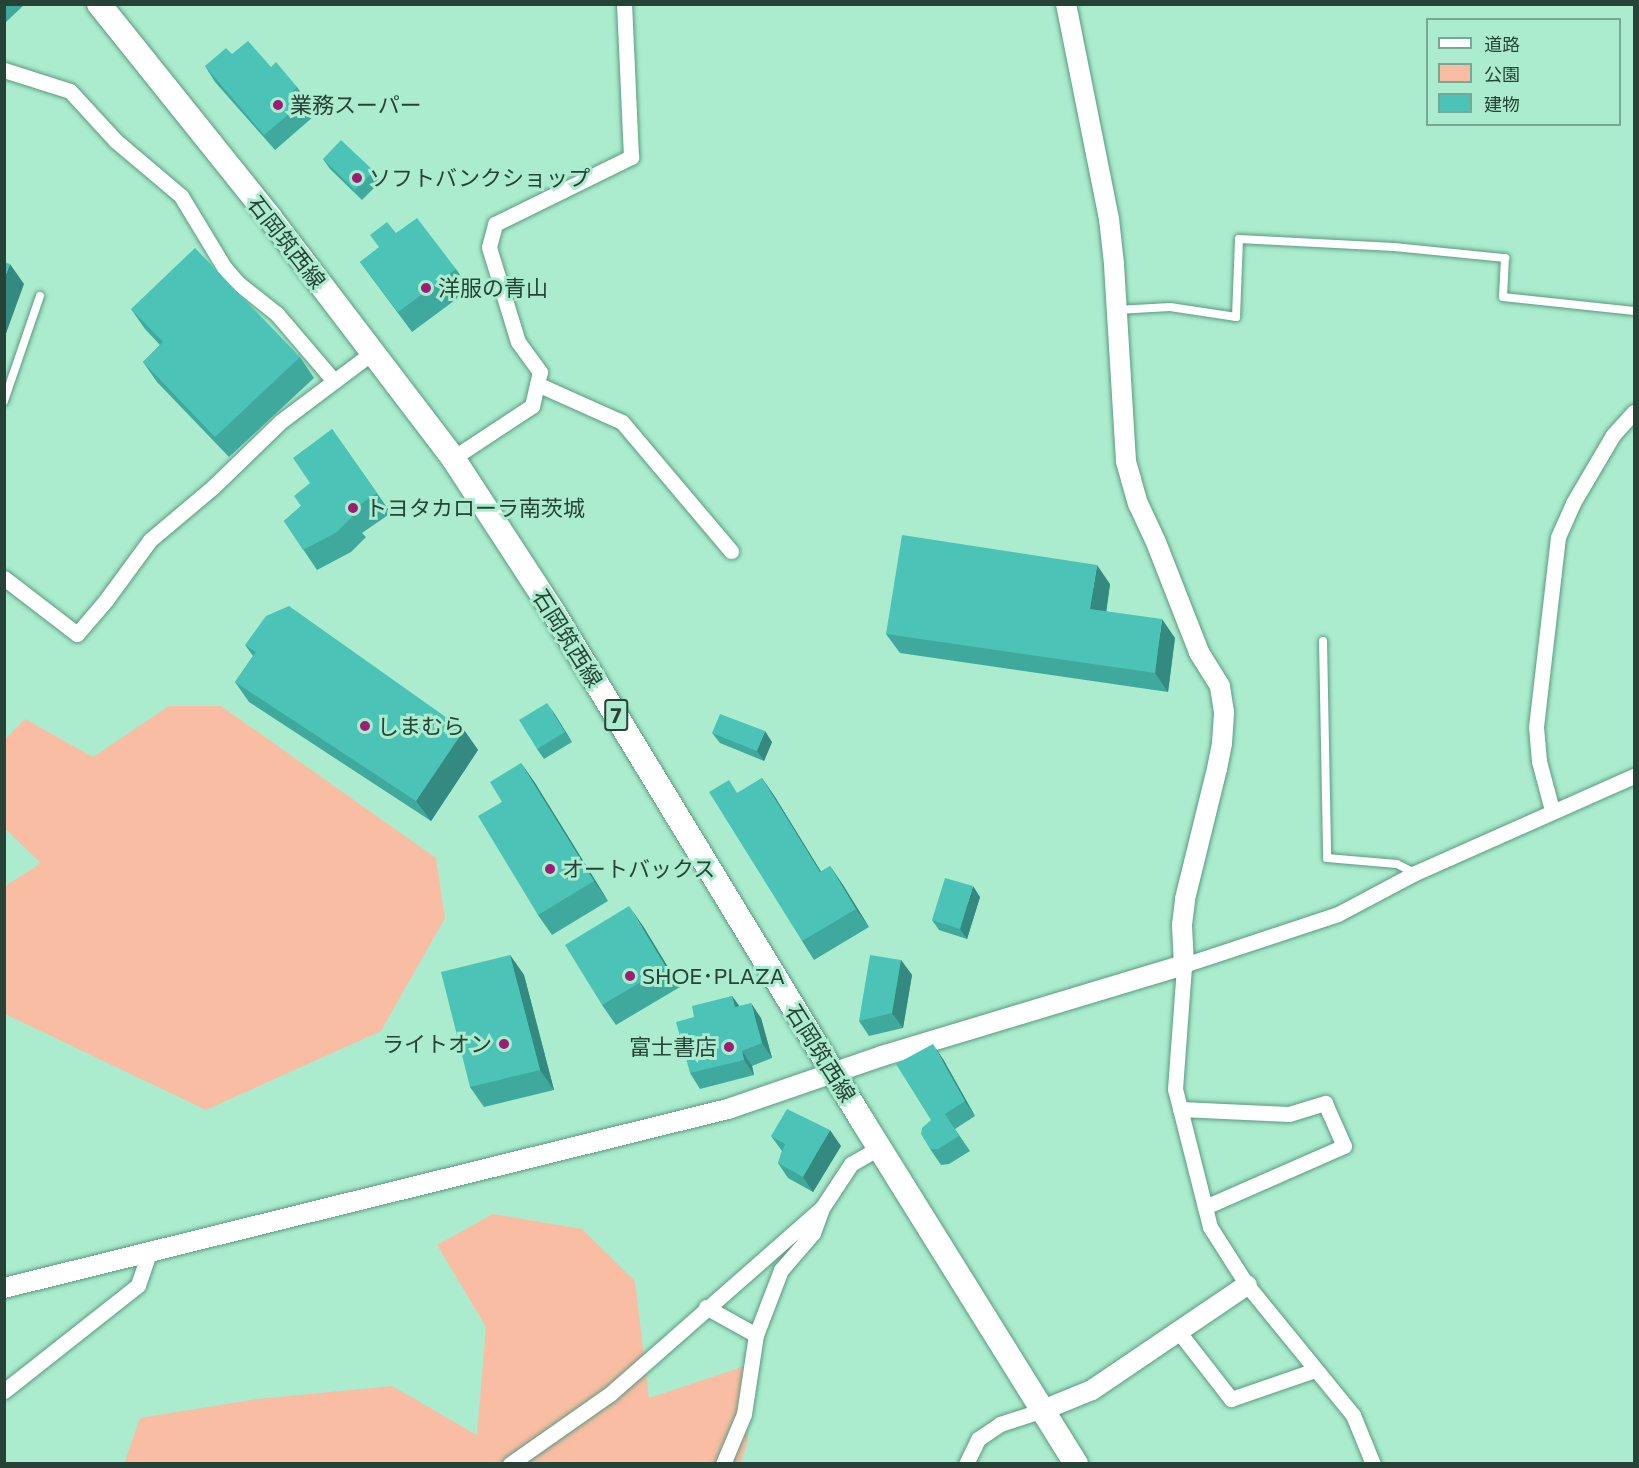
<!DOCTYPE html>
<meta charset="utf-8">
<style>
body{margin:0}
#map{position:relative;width:1639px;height:1468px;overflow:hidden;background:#abeccf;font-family:Commissioner,"Noto Sans JP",sans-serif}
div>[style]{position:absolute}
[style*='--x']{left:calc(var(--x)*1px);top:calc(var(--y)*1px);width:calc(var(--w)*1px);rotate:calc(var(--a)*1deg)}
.green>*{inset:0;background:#f8bda3}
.roads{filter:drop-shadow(0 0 2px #5b9a7f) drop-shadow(0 0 2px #5b9a7f)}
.service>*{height:8px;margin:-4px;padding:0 4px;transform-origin:4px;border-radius:4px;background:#fff}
.minor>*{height:15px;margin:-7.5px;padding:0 7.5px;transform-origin:7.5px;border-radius:7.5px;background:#fff}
.tertiary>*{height:20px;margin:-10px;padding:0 10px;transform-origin:10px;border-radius:10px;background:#fff}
.primary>*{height:24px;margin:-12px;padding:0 12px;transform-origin:12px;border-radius:12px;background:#fff}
.wall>*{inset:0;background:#40a99d}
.shaded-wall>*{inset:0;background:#348980}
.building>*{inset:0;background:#4bc4b7}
.dots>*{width:16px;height:16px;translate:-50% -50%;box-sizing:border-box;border:3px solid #abeccf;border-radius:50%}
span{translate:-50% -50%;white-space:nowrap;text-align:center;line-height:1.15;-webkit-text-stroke:6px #abeccf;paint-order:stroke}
.shield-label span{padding:2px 4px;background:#abeccf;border:2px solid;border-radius:4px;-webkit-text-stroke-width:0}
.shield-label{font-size:21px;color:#274236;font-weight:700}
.poi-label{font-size:22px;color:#274236}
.left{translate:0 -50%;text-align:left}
.right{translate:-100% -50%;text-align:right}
.street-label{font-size:22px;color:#274236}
.frame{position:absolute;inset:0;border:6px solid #274236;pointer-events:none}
.legend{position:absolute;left:1426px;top:18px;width:195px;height:108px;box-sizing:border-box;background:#abeccf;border:2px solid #76a892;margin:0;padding:8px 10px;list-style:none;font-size:18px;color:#274236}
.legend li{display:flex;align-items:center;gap:12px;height:30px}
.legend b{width:30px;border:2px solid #76a892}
</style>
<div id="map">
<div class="green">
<i style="clip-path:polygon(169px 706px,221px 706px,436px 858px,445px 918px,381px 1031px,206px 1110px,5px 1014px,5px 886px,41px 863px,5px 829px,5px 739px,25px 719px,93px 757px)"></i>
<i style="clip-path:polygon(493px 1214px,582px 1229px,635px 1281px,649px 1398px,745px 1366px,748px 1440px,741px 1463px,124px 1464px,140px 1418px,258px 1399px,392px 1386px,477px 1435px,486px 1327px,437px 1245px)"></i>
</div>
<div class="roads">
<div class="service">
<i style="--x:1117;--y:310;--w:53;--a:-3.2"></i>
<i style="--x:1170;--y:307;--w:67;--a:8.6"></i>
<i style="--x:1236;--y:317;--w:78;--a:-87.8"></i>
<i style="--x:1239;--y:239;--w:155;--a:3"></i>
<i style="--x:1394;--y:247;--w:112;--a:5.7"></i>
<i style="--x:1505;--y:258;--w:39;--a:93"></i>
<i style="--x:1503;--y:297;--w:132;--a:6.1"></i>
<i style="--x:4;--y:401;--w:111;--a:-71.1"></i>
<i style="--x:1323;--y:641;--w:217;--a:88.9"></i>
<i style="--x:1327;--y:858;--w:70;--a:4.9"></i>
<i style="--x:1397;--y:864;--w:20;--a:27"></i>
</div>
<div class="minor">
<i style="--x:4;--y:70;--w:69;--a:17.7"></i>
<i style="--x:70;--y:91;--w:68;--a:47.4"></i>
<i style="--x:116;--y:141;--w:85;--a:40.2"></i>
<i style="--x:181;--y:196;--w:83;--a:58.8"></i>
<i style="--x:224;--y:267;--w:21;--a:49"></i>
<i style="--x:238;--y:283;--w:50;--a:38.5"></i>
<i style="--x:277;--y:314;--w:88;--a:49.6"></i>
<i style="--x:537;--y:384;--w:93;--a:24.1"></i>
<i style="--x:622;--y:422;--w:169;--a:49.8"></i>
<i style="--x:453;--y:458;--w:95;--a:-33.4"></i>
<i style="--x:532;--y:406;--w:35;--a:-77"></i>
<i style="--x:540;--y:372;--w:37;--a:-126"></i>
<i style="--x:518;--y:342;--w:99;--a:-107"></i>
<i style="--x:489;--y:247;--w:24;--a:-75"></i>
<i style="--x:495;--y:224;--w:152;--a:-26.2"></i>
<i style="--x:631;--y:157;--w:153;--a:-92.6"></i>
<i style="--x:4;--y:578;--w:92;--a:37.5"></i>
<i style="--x:77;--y:634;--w:45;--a:-49.5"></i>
<i style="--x:106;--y:600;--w:74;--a:-53.7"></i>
<i style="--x:150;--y:540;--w:82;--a:-40.1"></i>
<i style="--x:213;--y:487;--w:93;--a:-44.1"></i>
<i style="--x:280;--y:422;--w:116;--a:-37"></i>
<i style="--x:1552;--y:810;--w:51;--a:-104.9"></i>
<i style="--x:1539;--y:761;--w:34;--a:-95"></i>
<i style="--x:1536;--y:727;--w:191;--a:-83.4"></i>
<i style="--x:1558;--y:537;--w:37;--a:-66"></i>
<i style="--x:1573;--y:503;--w:79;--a:-59.5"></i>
<i style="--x:1613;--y:435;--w:31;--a:-48"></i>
<i style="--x:1180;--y:1109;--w:109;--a:2.6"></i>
<i style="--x:1289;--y:1114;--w:38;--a:-17"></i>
<i style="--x:1325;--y:1103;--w:47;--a:66.2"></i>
<i style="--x:1344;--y:1146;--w:152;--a:156.3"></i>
<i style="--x:706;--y:1307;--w:57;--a:29.2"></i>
<i style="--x:1182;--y:1336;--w:80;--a:52.1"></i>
<i style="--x:1231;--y:1399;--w:89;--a:-19"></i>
<i style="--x:4;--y:1391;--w:171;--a:-38.3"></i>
<i style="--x:138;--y:1285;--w:36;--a:-71"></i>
<i style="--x:510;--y:1464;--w:122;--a:-35"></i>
<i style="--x:610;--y:1394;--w:282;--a:-41.3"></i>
<i style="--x:822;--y:1208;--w:53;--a:-56.6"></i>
<i style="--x:851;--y:1164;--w:32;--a:-30"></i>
<i style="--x:723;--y:1464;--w:54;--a:-67.2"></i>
<i style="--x:744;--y:1414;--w:80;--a:-81.4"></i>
<i style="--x:756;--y:1335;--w:70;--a:-69"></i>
<i style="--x:781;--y:1270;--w:49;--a:-49.1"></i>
<i style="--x:813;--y:1233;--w:23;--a:-70"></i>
<i style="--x:966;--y:1464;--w:28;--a:-64"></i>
<i style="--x:978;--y:1439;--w:27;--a:-34"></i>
<i style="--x:1000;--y:1424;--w:45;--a:-18"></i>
<i style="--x:1373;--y:1464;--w:53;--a:-112.2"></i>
<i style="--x:1353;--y:1415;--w:168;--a:-129.2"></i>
<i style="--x:1247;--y:1285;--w:69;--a:-122.5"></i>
<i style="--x:1210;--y:1227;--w:142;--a:-104.2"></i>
<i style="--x:1175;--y:1089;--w:124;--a:-85.8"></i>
<i style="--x:1184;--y:965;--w:162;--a:-18.3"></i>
<i style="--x:1338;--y:914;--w:87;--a:-28"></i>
<i style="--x:1415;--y:873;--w:240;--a:-23.9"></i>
</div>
<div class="tertiary">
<i style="--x:4;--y:1288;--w:746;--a:-13.89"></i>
<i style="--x:728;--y:1109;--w:163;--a:-19"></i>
<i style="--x:882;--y:1056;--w:315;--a:-16.8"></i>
<i style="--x:1184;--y:965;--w:40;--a:-92.9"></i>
<i style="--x:1182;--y:925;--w:26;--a:-83"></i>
<i style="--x:1185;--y:899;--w:134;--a:-76.2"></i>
<i style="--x:1217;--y:769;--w:26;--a:-79"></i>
<i style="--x:1222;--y:743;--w:31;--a:-86"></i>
<i style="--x:1224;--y:712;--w:26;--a:-99"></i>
<i style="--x:1220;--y:686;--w:40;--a:-122"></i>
<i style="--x:1199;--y:652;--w:120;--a:-111.4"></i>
<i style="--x:1155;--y:540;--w:40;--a:-115"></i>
<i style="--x:1138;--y:504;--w:26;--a:-106"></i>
<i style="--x:1131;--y:479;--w:19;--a:-106"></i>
<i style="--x:1126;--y:461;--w:197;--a:-93.5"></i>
<i style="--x:1114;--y:264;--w:45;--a:-96.3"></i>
<i style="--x:1109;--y:219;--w:219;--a:-101.3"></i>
<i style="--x:1043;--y:1410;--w:53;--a:-22.2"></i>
<i style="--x:1092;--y:1390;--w:187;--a:-34.1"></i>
</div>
<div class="primary">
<i style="--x:99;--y:4;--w:275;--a:51.3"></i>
<i style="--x:271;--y:219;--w:300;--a:52.7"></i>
<i style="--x:453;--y:458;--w:181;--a:56.9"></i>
<i style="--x:552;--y:610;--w:597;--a:58.71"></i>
<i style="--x:862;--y:1120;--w:405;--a:58.1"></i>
</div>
</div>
<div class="wall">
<i style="clip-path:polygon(4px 4px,25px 4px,4px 24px)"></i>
<i style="clip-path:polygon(232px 54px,271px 67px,297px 87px,308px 102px,305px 105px,313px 117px,275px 150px,215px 82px,205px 66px)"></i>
<i style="clip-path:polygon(323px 159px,374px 171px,381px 181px,362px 200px,330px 169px)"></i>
<i style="clip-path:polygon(396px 233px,456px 269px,470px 289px,412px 332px,360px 262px,379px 248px)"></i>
<i style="clip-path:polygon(131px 309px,300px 357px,314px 378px,229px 457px,157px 382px,143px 362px,160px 345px,145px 329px)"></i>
<i style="clip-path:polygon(332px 429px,391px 513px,362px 533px,366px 537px,351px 552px,317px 570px,284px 521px,301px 506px)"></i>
<i style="clip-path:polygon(1110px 584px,1106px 611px,1175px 638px,1168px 692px,900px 653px,886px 634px)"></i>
<i style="clip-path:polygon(245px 645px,464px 730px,478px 750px,431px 821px,249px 702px,235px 682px,253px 656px)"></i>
<i style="clip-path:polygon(554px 713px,572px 742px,544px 759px,537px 749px)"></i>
<i style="clip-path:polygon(712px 733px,772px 742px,764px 761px,720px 743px)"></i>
<i style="clip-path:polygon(521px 763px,535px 783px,608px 901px,552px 935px,538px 915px,502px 802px)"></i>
<i style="clip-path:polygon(762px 778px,775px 797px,821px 872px,830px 866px,843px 885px,869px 927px,814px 960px,802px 941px,738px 793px)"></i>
<i style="clip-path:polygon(980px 897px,967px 939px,939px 930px,932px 920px)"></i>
<i style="clip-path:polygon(643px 926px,680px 987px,616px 1025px,602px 1005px)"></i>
<i style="clip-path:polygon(510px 955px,524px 975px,554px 1090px,484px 1107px,470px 1087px)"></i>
<i style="clip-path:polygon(901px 960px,912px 975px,903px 1028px,869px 1036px,859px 1021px)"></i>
<i style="clip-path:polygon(732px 996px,739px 1006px,761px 1018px,772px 1058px,752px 1066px,754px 1075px,700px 1089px,690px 1073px,694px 1017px)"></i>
<i style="clip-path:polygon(943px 1059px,975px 1116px,955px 1129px,970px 1151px,949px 1164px,941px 1165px,930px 1149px,931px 1120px)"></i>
<i style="clip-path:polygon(771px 1136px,841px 1146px,813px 1192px,788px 1178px,778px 1163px,782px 1151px)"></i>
</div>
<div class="shaded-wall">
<i style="clip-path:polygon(10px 264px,24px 284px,4px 339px,4px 279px)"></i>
<i style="clip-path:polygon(1097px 565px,1110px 584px,1104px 629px,1090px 609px)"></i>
<i style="clip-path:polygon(1162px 619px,1175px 638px,1168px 692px,1155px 673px)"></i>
<i style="clip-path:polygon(547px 703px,554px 713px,572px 742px,565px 732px)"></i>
<i style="clip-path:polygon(464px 730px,478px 750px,431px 821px,416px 801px)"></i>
<i style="clip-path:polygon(765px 731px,772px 742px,764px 761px,757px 751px)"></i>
<i style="clip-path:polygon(521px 763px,535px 783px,608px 901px,594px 881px)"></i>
<i style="clip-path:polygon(762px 778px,775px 797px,833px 891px,820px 872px)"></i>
<i style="clip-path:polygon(830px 866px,843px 885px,869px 927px,856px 909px)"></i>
<i style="clip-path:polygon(973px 886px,980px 897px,967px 939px,960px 929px)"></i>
<i style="clip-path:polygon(629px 906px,643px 926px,680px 987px,666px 967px)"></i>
<i style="clip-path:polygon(510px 955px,524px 975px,554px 1090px,540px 1070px)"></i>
<i style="clip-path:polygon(901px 960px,912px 975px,903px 1028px,892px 1013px)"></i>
<i style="clip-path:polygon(732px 996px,743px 1011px,735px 1007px)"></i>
<i style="clip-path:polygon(751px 1003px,761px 1018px,772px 1058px,762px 1043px)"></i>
<i style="clip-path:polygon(933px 1044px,943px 1059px,975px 1116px,965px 1101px)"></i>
<i style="clip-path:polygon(742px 1051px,752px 1066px,754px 1075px,744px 1060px)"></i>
<i style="clip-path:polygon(830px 1130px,841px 1146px,813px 1192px,803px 1177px)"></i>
</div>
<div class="building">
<i style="clip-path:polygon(248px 41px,271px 67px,276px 62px,297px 87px,293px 91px,303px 102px,264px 135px,205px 66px,226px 48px,232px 54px)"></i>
<i style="clip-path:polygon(341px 140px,374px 171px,355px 190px,323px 159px)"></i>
<i style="clip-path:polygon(417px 218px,456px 269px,398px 312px,360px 262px,379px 247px,370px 235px,387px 222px,396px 233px)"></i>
<i style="clip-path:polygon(195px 248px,300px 357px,215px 437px,143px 362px,163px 342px,131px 309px)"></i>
<i style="clip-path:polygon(4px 262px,10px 264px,4px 279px)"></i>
<i style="clip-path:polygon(332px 429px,377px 493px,348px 513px,352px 517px,337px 532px,303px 550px,284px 521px,301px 506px,294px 496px,310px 483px,293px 458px)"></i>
<i style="clip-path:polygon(902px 535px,1097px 565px,1090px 609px,1162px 619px,1155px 673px,886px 634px)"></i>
<i style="clip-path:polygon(289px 606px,464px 730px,416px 801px,235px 682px,256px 652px,245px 645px,266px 616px)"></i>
<i style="clip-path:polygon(547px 703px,565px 732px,537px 749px,519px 720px)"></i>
<i style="clip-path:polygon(720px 714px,765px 731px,757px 751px,712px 733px)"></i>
<i style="clip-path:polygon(521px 763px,594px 881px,538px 915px,478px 816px,502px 802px,490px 782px)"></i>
<i style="clip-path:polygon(762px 778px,820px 872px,830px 866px,856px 909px,802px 941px,709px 792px,729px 780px,737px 793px)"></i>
<i style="clip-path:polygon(945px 878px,973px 886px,960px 929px,932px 920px)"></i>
<i style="clip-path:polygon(629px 906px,666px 967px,602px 1005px,565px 945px)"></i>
<i style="clip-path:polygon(510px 955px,540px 1070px,470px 1087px,441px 972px)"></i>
<i style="clip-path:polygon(870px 955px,901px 960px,892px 1013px,859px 1021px)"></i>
<i style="clip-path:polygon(732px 996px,735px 1007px,751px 1003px,762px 1043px,742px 1051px,744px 1060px,690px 1073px,676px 1022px,694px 1017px,692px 1006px)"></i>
<i style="clip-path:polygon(933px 1044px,965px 1101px,945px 1114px,959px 1136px,938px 1149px,930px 1149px,921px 1134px,922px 1128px,931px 1120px,896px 1064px)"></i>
<i style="clip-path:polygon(787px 1109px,830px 1130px,803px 1177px,778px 1163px,785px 1144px,771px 1136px)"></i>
</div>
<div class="dots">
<i style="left:278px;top:105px;background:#9c1d73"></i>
<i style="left:357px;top:178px;background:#9c1d73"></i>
<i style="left:426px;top:288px;background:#9c1d73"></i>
<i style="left:353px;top:508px;background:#9c1d73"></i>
<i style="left:365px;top:726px;background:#9c1d73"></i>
<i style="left:550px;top:869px;background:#9c1d73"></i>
<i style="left:630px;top:976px;background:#9c1d73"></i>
<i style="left:504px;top:1044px;background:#9c1d73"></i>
<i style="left:729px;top:1047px;background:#9c1d73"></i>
</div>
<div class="shield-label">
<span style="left:616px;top:715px">7</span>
</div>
<div class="poi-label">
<span class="left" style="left:290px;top:105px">業務スーパー</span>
<span class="left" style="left:369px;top:178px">ソフトバンクショップ</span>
<span class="left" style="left:438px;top:288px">洋服の青山</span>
<span class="left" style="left:365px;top:508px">トヨタカローラ南茨城</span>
<span class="left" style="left:377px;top:726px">しまむら</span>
<span class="left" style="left:562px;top:869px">オートバックス</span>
<span class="left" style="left:642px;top:976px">SHOE･PLAZA</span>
<span class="right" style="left:492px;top:1044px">ライトオン</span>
<span class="right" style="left:717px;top:1047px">富士書店</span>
</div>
<div class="street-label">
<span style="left:287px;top:242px;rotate:52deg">石岡筑西線</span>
<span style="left:568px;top:638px;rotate:58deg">石岡筑西線</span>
<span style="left:821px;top:1053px;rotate:58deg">石岡筑西線</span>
</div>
<div class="frame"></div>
<ul class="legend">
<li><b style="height:8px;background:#fff"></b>道路</li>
<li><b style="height:16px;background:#f8bda3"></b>公園</li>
<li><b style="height:16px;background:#4bc4b7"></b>建物</li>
</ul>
</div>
